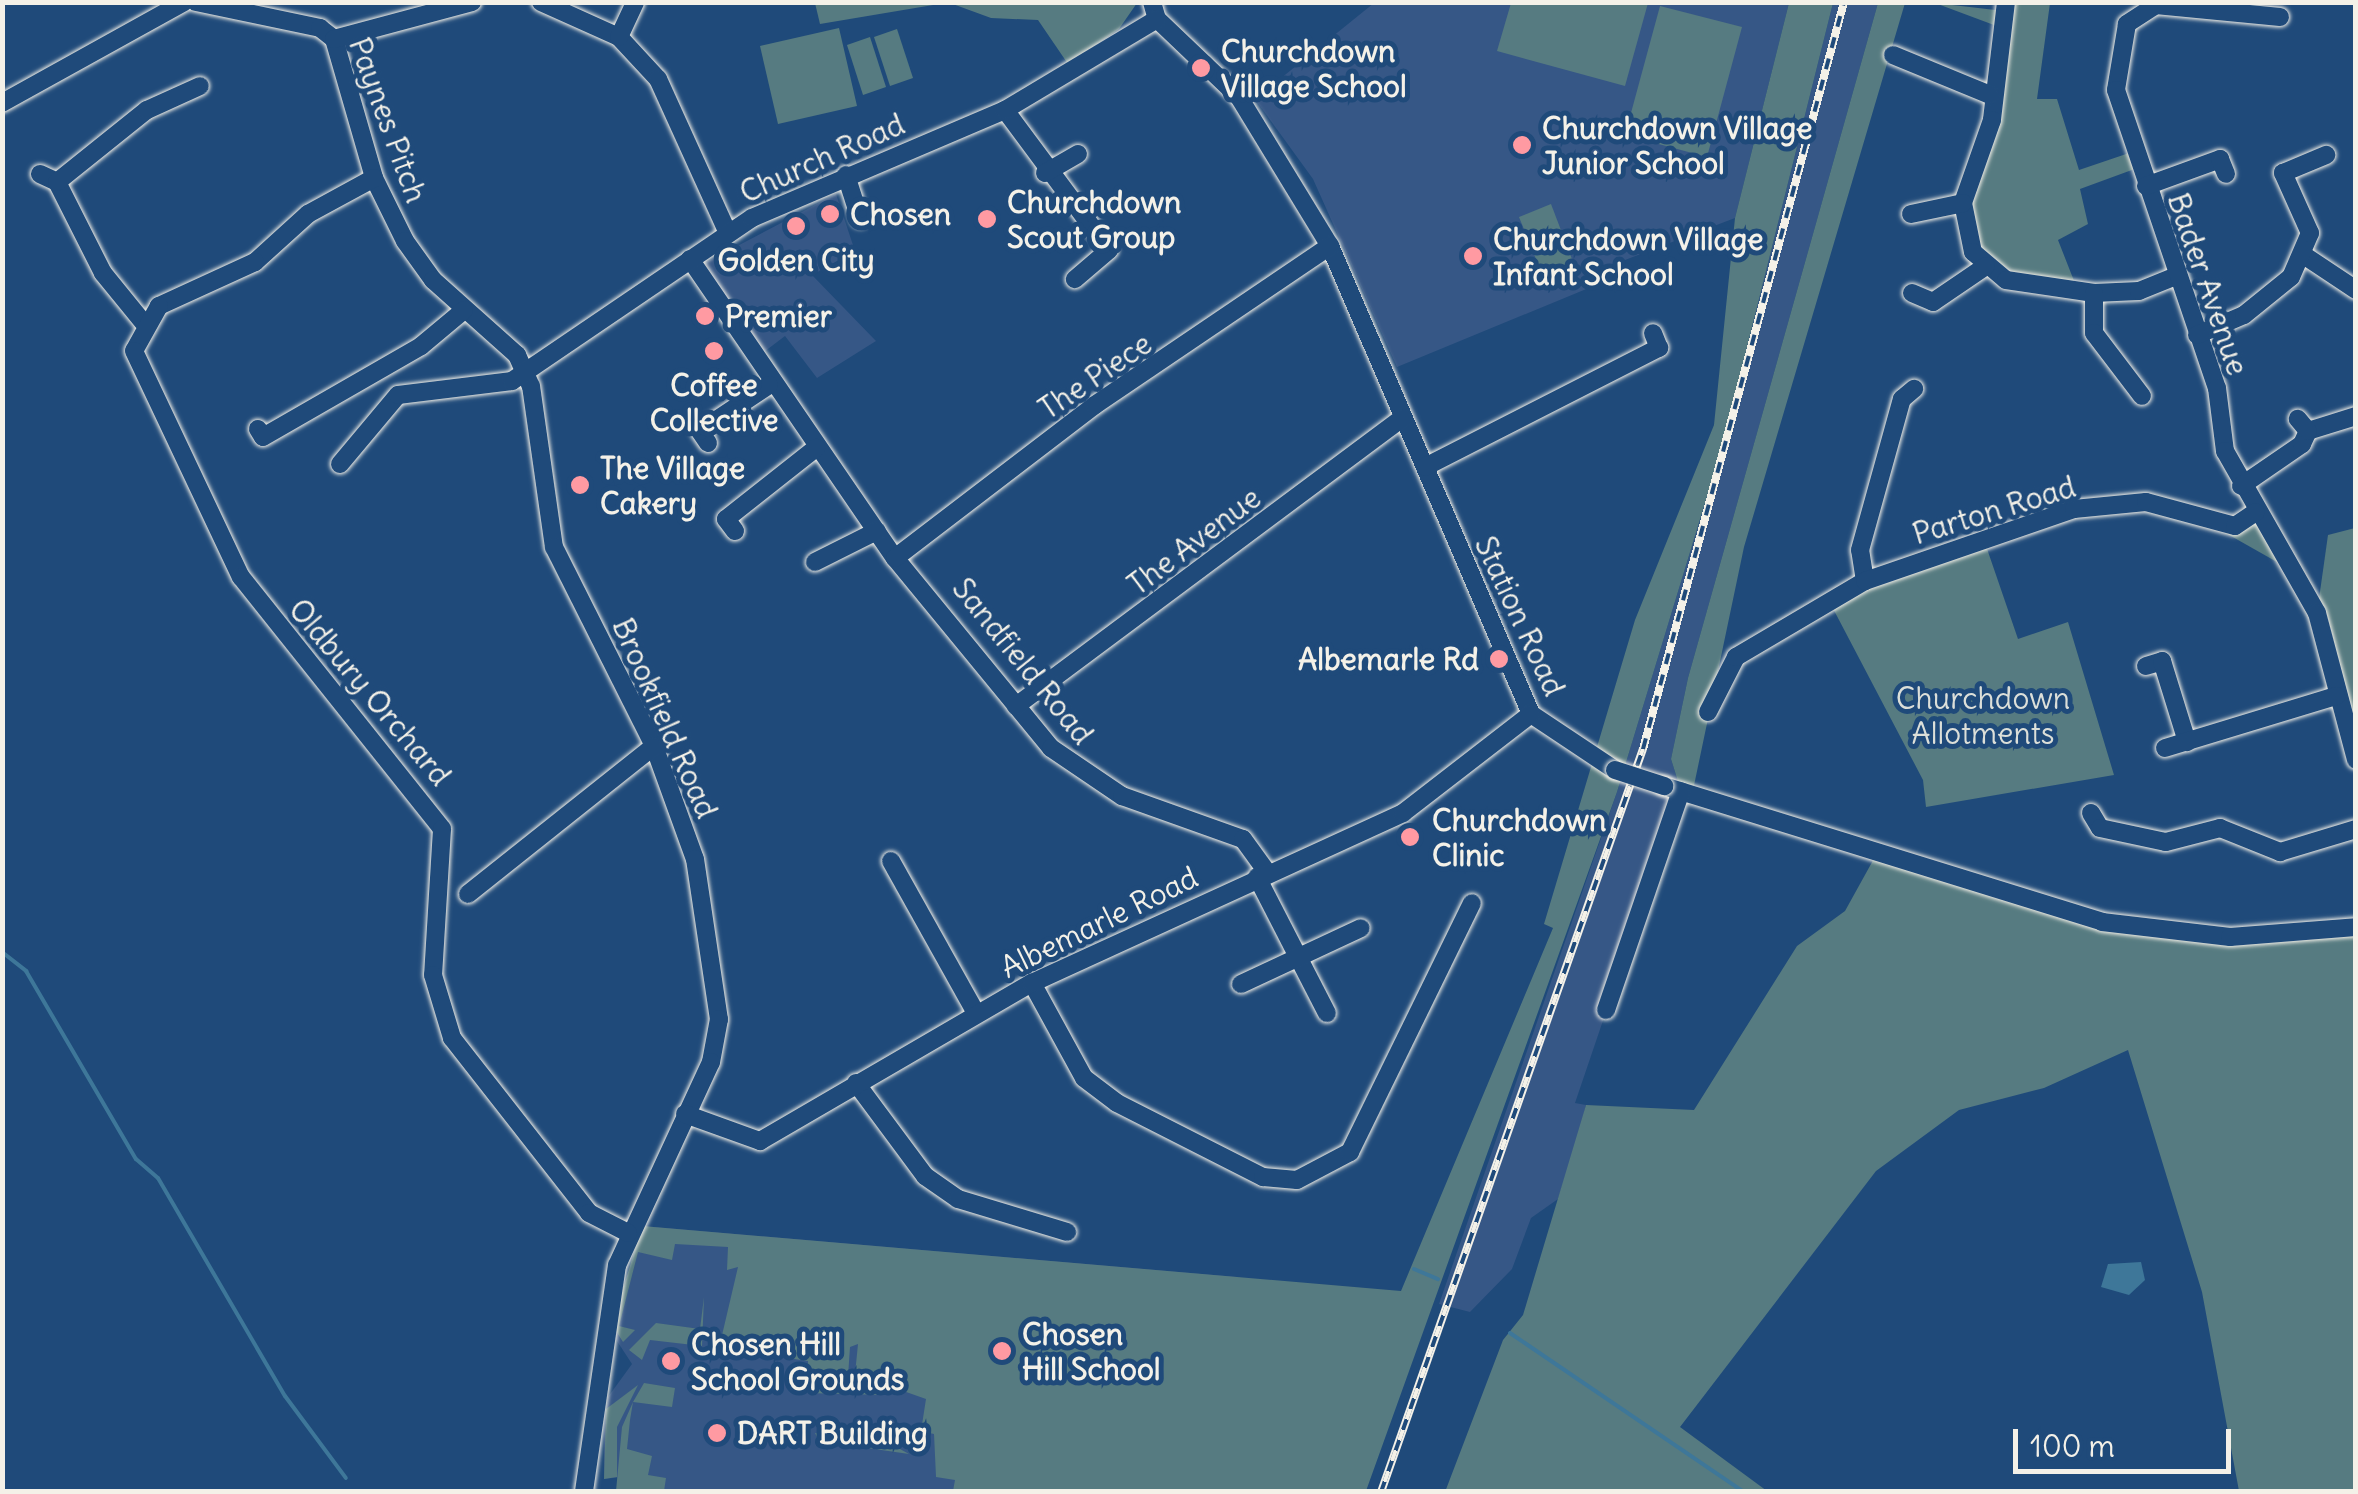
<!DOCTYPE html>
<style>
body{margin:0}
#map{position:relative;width:2358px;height:1494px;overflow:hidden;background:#1f4a7a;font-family:Delius,sans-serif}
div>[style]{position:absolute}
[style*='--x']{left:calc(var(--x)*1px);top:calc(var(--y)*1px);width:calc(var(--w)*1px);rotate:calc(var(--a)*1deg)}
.built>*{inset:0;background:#365786}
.green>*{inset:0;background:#567b81}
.water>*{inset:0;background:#3e7799}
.stream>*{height:4px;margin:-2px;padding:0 2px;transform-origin:2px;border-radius:2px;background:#3e7799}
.roads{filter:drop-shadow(0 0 2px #f4f1e8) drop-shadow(0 0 2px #f4f1e8)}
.minor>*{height:18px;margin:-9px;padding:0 9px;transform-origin:9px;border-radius:9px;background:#1f4a7a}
.rail>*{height:8px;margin-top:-4px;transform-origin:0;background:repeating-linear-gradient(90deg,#1f4a7a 0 11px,#f4f1e8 0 22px);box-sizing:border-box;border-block:2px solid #f4f1e8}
.bridges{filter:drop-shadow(0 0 2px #f4f1e8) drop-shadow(0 0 2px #f4f1e8)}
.minor-bridge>*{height:18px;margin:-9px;padding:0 9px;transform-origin:9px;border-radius:9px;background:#1f4a7a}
.dots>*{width:28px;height:28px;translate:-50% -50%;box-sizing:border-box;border:5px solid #1f4a7a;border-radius:50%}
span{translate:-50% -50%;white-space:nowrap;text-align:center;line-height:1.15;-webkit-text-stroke:10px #1f4a7a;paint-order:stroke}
.poi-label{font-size:30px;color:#f4f1e8;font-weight:700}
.left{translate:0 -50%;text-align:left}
.right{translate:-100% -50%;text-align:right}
.street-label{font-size:30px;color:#f4f1e8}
.park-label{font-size:30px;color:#dcdfd9}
.frame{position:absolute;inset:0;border:5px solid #f4f1e8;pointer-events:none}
.scale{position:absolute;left:2013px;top:1429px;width:218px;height:45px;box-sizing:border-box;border:5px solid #f4f1e8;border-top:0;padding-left:12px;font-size:30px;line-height:35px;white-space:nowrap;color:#f4f1e8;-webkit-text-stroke:8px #1f4a7a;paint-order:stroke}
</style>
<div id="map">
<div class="built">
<i style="clip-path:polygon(1374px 3px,1789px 3px,1735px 218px,1591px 273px,1596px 285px,1397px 367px,1313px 179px,1255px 99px)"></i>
<i style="clip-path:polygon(1833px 3px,1878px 3px,1688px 678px,1671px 759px,1681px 791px,1575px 1103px,1586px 1105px,1579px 1134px,1558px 1199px,1531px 1218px,1512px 1269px,1470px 1312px,1439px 1304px,1617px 792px,1722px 447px)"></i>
<i style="clip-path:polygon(836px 194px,855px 251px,812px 275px,876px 341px,817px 378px,785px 336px,760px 355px,705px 263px)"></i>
<i style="clip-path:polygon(642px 1226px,1237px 1277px,1330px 1491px,616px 1492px,621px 1477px,604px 1479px,604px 1430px,608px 1397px,632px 1364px,615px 1338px)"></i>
</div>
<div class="green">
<i style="clip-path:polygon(945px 3px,820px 24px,815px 3px,815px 2px)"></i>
<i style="clip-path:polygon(950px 3px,1137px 3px,1119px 29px,1068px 64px,1038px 20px,991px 18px)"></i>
<i style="clip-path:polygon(1511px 3px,1648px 3px,1625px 86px,1497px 51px)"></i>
<i style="clip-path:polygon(1789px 3px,1833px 3px,1722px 447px,1617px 792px,1366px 1491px,953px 1491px,955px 1480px,936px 1477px,934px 1434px,921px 1431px,926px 1399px,855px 1374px,858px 1344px,850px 1347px,848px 1377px,886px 1395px,806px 1393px,808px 1361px,719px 1348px,738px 1267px,727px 1270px,728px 1247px,675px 1244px,672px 1260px,638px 1252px,619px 1326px,635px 1330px,623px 1342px,616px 1331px,621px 1296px,642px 1226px,1401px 1291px,1553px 928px,1544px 924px,1635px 620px,1714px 425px,1735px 218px)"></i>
<i style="clip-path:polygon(1878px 3px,1905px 3px,1744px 547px,1692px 795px,1681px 791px,1671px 759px,1688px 678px)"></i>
<i style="clip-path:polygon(1935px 3px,2004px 11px,2006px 3px,2050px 3px,2037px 99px,2057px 99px,2079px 170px,2135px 151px,2140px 167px,2080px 189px,2088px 224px,2058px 240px,2078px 291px,2006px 280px,1965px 230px,2002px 28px)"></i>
<i style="clip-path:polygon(1660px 6px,1742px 27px,1707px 157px,1625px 135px)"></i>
<i style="clip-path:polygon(839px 28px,857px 106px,778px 124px,760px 46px)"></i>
<i style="clip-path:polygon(897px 29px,913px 78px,890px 86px,874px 37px)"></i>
<i style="clip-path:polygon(870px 37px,886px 87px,863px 95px,847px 45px)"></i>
<i style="clip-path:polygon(1551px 204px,1575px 267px,1544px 279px,1519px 217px)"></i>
<i style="clip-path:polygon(2256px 512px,2300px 575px,2208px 523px)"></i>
<i style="clip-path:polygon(2355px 528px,2355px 760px,2317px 613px,2328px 535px)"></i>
<i style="clip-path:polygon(1984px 540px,2018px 639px,2068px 622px,2114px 775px,1926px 807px,1923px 780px,1828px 599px)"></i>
<i style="clip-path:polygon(1876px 855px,2168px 932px,2355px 927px,2355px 1491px,2239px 1491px,2202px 1292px,2128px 1050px,2044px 1088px,1959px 1110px,1876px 1171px,1680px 1427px,1767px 1491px,1445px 1492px,1503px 1340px,1523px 1315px,1586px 1105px,1694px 1110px,1797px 946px,1845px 911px)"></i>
<i style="clip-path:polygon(704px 1297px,702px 1346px,650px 1340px,642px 1360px,629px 1350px,656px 1323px,700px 1329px)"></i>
<i style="clip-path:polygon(644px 1383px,675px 1388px,672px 1407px,633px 1402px,630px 1420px,627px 1449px,652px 1456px,648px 1475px,666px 1478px,664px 1491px,616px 1491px,622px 1427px,633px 1402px)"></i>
<i style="clip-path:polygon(638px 1385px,617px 1427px,617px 1477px,604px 1479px,606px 1409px)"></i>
<i style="clip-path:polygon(815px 1433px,889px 1443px,909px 1454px,819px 1441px)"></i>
</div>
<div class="water">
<i style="clip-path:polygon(2141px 1262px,2145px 1280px,2129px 1295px,2101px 1287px,2108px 1264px)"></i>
</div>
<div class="stream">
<i style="--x:2;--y:952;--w:31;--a:38"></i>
<i style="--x:26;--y:971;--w:218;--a:59.7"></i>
<i style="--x:136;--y:1159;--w:29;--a:41"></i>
<i style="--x:158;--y:1178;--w:252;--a:59.8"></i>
<i style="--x:285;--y:1396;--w:102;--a:53.4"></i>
<i style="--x:1414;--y:1269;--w:26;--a:23"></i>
<i style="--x:1510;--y:1333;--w:283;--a:34.2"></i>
</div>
<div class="roads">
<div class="minor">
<i style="--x:196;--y:2;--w:127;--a:11.8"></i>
<i style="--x:320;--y:28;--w:18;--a:38"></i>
<i style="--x:334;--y:39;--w:145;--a:73.9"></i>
<i style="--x:374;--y:178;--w:70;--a:63.8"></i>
<i style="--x:405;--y:241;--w:48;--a:54.3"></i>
<i style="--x:433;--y:280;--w:113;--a:41.8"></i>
<i style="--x:517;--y:355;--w:34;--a:66"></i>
<i style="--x:531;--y:386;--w:163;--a:81.9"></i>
<i style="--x:554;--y:547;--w:223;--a:63.3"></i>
<i style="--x:654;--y:746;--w:120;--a:70.1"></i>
<i style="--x:695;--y:859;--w:162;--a:81.5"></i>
<i style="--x:719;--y:1019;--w:44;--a:100.5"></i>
<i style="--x:711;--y:1062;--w:224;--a:114.8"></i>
<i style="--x:617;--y:1265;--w:229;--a:98.3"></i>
<i style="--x:541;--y:2;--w:85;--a:24.2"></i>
<i style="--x:619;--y:37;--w:57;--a:47.1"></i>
<i style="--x:658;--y:79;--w:169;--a:65.6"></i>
<i style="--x:1152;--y:2;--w:18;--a:74"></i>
<i style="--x:1157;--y:19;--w:113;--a:43.6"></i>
<i style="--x:1239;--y:97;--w:175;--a:58.6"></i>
<i style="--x:1330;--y:246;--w:509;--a:66.76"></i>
<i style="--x:1531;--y:714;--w:101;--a:33.7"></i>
<i style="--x:2006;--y:2;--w:119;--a:96.8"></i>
<i style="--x:1992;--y:120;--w:88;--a:109.3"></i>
<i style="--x:1963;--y:203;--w:50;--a:78.5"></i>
<i style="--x:1973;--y:252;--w:43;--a:40.3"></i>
<i style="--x:2006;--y:280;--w:89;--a:8.4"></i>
<i style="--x:2094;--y:293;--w:45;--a:-2.5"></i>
<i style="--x:2139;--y:291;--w:38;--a:-22"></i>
<i style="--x:2280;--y:17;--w:125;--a:-174.5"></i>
<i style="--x:2156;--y:5;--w:35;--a:147"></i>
<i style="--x:2127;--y:24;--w:67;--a:99.5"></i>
<i style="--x:2116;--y:90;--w:315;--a:71.3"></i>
<i style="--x:2217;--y:388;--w:64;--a:82.8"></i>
<i style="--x:2225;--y:451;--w:186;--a:60.4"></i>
<i style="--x:2317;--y:613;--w:152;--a:75.1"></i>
<i style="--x:619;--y:37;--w:38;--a:-65"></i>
<i style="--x:334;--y:39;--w:143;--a:-15"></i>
<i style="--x:1893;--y:55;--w:105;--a:22.4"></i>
<i style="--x:2;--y:103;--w:208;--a:-29"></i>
<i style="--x:1005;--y:110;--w:174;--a:53.4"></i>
<i style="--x:1109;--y:250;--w:45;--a:139.5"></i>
<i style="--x:1045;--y:173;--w:38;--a:-30"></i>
<i style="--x:40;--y:174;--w:19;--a:25"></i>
<i style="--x:57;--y:182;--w:102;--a:63.2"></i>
<i style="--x:103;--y:273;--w:63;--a:50.8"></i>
<i style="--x:846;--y:175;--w:46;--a:72.3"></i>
<i style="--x:374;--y:178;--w:75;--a:151.4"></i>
<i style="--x:308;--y:214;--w:72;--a:137.8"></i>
<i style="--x:255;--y:262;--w:106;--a:155.4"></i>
<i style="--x:159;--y:306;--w:51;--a:119.1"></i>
<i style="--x:134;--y:351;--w:250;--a:64.7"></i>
<i style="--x:241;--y:577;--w:322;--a:51.4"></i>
<i style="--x:442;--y:829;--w:146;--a:93.5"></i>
<i style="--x:433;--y:975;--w:66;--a:73.2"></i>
<i style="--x:452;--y:1038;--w:222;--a:51.9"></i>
<i style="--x:589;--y:1213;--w:44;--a:27.1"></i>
<i style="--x:57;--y:182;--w:115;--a:-38.7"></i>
<i style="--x:147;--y:110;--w:58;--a:-24.4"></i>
<i style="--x:2146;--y:186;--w:79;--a:-20"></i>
<i style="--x:2220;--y:159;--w:16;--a:68"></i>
<i style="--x:1911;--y:214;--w:53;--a:-11.9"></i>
<i style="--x:2305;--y:256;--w:61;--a:33.7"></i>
<i style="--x:690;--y:259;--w:363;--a:55.6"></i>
<i style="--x:895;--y:558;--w:246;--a:50.6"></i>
<i style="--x:1051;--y:748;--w:86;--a:34.1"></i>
<i style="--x:1122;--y:796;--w:128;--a:19.6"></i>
<i style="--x:1243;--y:839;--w:41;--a:54"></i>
<i style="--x:1912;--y:293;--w:23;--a:23"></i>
<i style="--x:1933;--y:302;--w:64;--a:-34.2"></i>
<i style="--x:2094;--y:293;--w:40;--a:90"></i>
<i style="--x:2094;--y:333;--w:79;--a:52.7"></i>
<i style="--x:2197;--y:335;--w:51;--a:-23.1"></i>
<i style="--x:2244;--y:315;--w:60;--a:-39"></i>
<i style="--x:2291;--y:277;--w:48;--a:-66.6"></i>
<i style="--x:2310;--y:233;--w:66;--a:-114.2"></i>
<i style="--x:2283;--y:173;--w:47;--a:-22.7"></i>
<i style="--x:258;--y:429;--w:9;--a:58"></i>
<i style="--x:263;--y:437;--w:182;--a:-29.9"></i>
<i style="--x:421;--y:346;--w:56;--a:-39.9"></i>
<i style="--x:2308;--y:431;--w:50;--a:-17.4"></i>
<i style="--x:708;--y:443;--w:14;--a:-124"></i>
<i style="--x:700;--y:431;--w:83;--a:-33.7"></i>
<i style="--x:340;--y:464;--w:90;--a:-50"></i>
<i style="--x:398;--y:395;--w:115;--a:-7"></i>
<i style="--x:512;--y:381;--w:290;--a:-34.2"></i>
<i style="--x:752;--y:218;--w:275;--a:-23.1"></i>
<i style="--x:1005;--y:110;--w:177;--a:-30.9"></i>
<i style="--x:1425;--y:467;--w:263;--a:-27"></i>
<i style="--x:1659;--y:348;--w:16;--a:-112"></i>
<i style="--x:2241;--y:486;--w:74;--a:-34.5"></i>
<i style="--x:2302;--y:444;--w:14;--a:-65"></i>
<i style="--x:2308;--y:431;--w:16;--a:-130"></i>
<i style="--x:735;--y:531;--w:15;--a:-127"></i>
<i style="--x:726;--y:519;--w:115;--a:-38.3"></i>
<i style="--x:895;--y:558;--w:252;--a:-37.4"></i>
<i style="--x:1095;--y:405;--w:284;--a:-34.1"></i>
<i style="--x:815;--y:562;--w:69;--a:-26.6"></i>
<i style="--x:1865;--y:581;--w:31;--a:-99"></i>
<i style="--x:1860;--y:550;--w:157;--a:-74.5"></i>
<i style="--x:1902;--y:399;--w:16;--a:-40"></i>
<i style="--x:2146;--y:666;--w:17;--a:-17"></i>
<i style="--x:2162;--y:661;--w:85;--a:72.8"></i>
<i style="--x:1016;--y:706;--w:482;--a:-36.7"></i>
<i style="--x:1708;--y:712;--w:62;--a:-63"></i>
<i style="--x:1736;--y:657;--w:150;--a:-30.5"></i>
<i style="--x:1865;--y:581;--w:221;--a:-19"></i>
<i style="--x:2074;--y:509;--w:72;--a:-5.6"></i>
<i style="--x:2146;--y:502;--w:92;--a:15.1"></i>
<i style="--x:2235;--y:526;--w:25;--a:-34"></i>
<i style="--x:2165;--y:748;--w:179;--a:-16.9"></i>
<i style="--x:1664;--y:786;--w:459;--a:17.2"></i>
<i style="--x:2102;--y:922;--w:129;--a:6.7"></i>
<i style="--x:2230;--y:937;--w:126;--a:-4.5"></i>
<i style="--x:2091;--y:813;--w:17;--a:59"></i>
<i style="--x:2100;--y:828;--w:67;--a:12"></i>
<i style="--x:2166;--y:842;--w:56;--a:-14.5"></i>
<i style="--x:2220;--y:828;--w:65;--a:21.8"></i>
<i style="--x:2280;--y:852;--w:79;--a:-16.8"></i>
<i style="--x:891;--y:861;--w:174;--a:60.8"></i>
<i style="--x:1257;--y:877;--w:153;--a:62.8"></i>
<i style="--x:468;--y:894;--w:238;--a:-38.5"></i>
<i style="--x:1032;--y:983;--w:108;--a:61.3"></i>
<i style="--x:1084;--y:1078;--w:41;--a:37.1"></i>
<i style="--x:1117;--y:1103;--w:164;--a:26.9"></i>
<i style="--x:1263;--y:1177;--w:34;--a:5"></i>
<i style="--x:1297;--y:1180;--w:60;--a:-27.8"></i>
<i style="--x:1350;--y:1152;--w:277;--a:-63.9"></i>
<i style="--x:1241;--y:984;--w:132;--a:-25"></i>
<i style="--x:1606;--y:1010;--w:231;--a:-71.1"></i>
<i style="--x:856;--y:1083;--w:116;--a:53.4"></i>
<i style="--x:925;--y:1176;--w:40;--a:34.9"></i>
<i style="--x:958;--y:1199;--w:114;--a:16.8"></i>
<i style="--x:685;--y:1114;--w:80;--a:19.8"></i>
<i style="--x:760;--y:1141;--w:315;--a:-30.2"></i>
<i style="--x:1032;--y:983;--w:408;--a:-24.6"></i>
<i style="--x:1403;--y:813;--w:162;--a:-37.7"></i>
</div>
</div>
<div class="rail">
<i style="--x:1381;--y:1492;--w:788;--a:-70.58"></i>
<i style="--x:1643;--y:749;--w:774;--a:-74.94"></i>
</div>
<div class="bridges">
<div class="minor-bridge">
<i style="--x:1615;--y:770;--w:52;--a:18.1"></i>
</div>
</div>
<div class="dots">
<i style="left:1201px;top:68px;background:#ff9aa2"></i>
<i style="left:1522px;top:145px;background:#ff9aa2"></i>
<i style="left:830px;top:214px;background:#ff9aa2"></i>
<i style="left:987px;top:219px;background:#ff9aa2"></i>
<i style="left:796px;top:226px;background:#ff9aa2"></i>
<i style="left:1473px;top:256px;background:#ff9aa2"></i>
<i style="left:705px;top:316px;background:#ff9aa2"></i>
<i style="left:714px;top:351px;background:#ff9aa2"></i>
<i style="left:580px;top:485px;background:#ff9aa2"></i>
<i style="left:1499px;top:659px;background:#ff9aa2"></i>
<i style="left:1410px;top:837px;background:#ff9aa2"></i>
<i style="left:1002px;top:1351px;background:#ff9aa2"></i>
<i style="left:671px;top:1361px;background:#ff9aa2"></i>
<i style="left:717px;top:1433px;background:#ff9aa2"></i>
</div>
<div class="poi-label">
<span class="left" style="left:1221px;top:68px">Churchdown<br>Village School</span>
<span class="left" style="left:1542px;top:145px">Churchdown Village<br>Junior School</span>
<span class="left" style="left:1007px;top:219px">Churchdown<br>Scout Group</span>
<span class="left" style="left:850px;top:214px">Chosen</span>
<span class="left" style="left:1493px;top:256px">Churchdown Village<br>Infant School</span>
<span style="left:796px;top:260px">Golden City</span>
<span class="left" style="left:725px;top:316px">Premier</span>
<span style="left:714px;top:402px">Coffee<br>Collective</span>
<span class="left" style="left:600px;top:485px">The Village<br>Cakery</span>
<span class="right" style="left:1479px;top:659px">Albemarle Rd</span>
<span class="left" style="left:1432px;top:837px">Churchdown<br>Clinic</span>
<span class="left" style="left:1022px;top:1351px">Chosen<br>Hill School</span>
<span class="left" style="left:691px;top:1361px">Chosen Hill<br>School Grounds</span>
<span class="left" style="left:737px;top:1433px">DART Building</span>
</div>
<div class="street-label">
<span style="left:388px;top:120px;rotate:70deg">Paynes Pitch</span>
<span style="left:822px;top:158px;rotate:-24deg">Church Road</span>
<span style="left:2208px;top:284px;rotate:71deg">Bader Avenue</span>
<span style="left:1095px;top:376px;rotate:-34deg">The Piece</span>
<span style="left:1994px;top:510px;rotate:-17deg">Parton Road</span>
<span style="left:1194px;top:541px;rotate:-37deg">The Avenue</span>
<span style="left:1520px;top:616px;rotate:65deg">Station Road</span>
<span style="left:1023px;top:661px;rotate:51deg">Sandfield Road</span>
<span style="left:370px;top:692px;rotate:50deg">Oldbury Orchard</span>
<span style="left:665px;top:718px;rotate:66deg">Brookfield Road</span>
<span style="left:1099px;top:922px;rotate:-26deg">Albemarle Road</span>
</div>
<div class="park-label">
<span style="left:1983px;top:715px">Churchdown<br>Allotments</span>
</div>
<div class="frame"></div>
<div class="scale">100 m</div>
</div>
